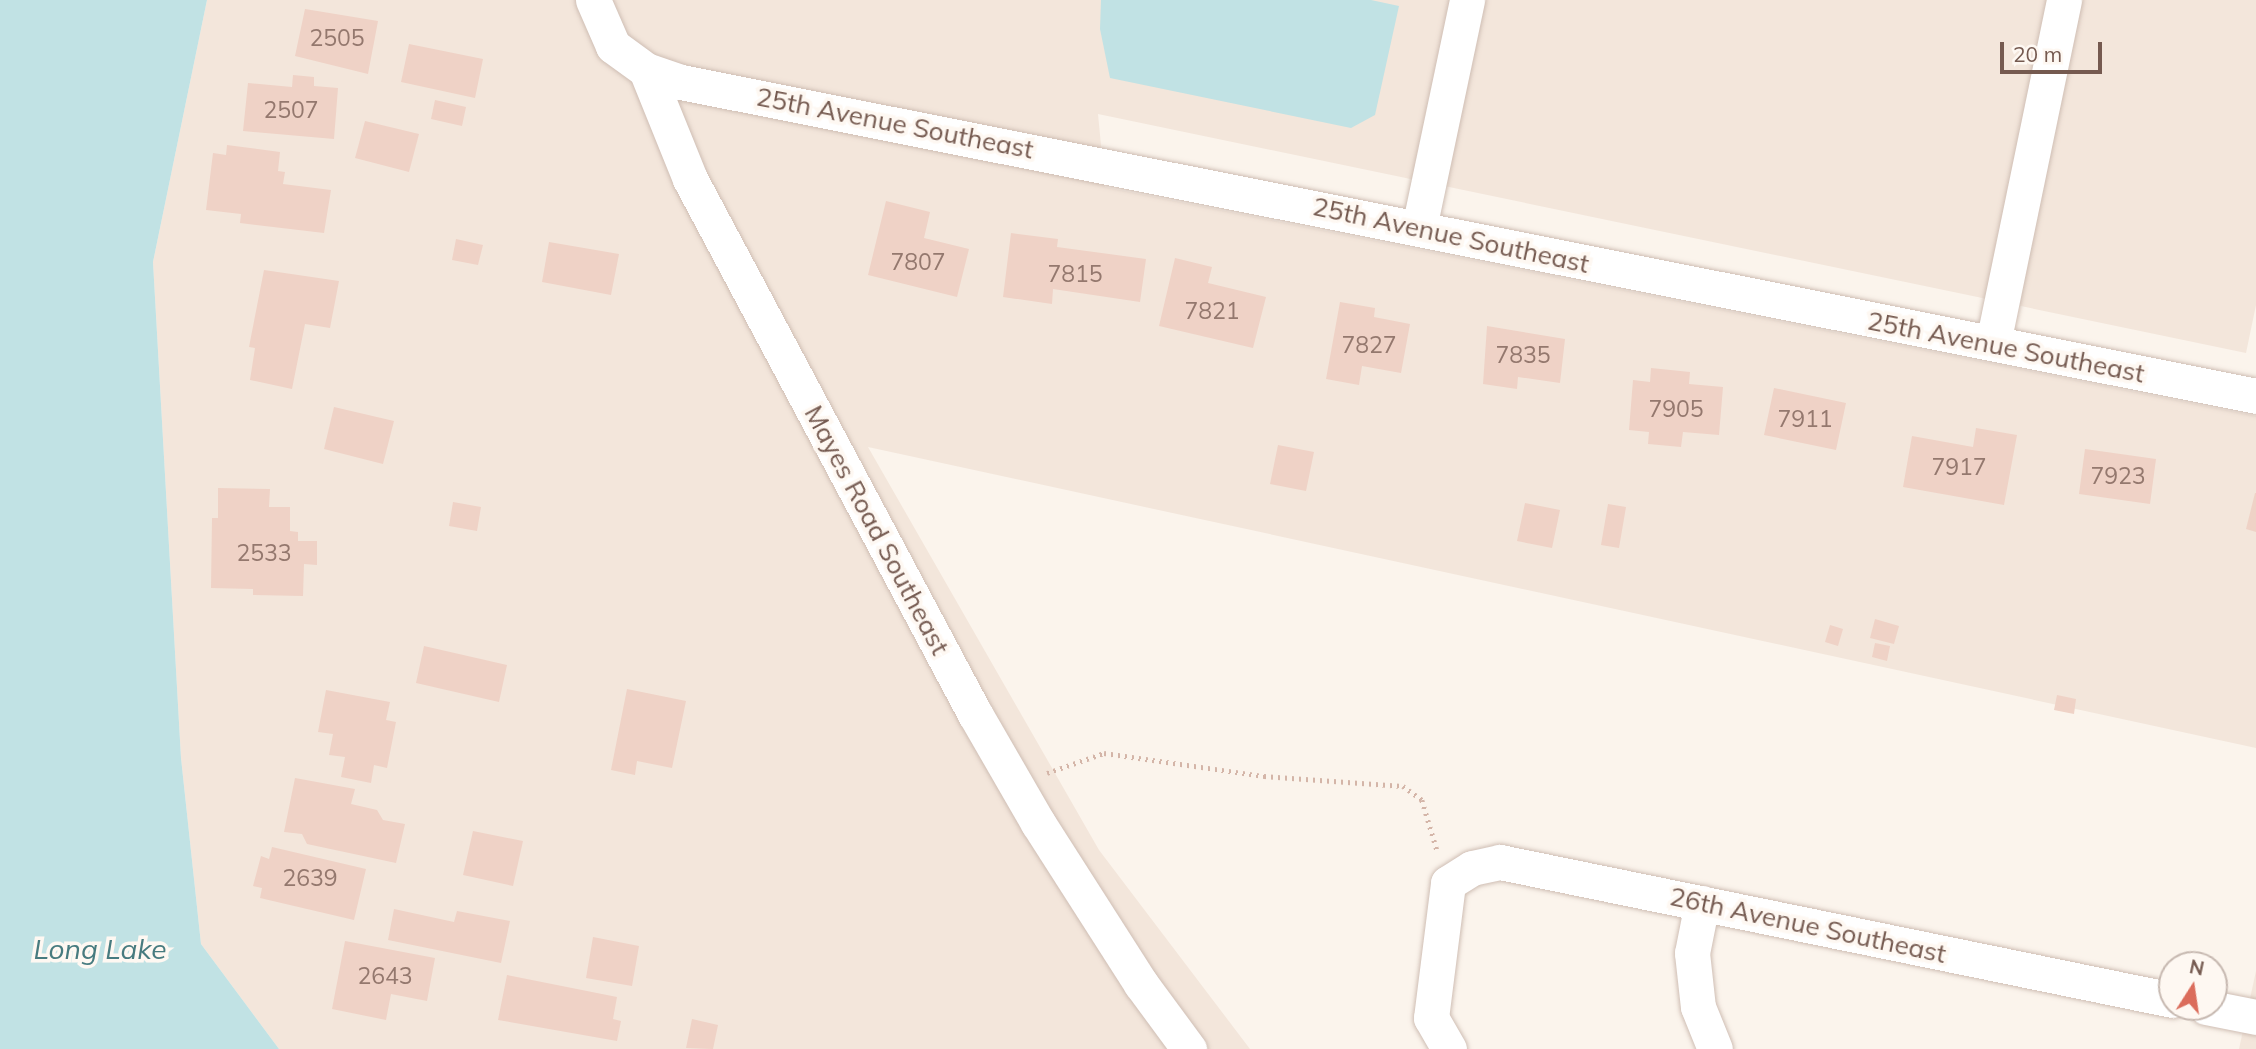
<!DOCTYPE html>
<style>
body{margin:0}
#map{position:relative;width:2256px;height:1049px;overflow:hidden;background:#fbf4ec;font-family:Mulish,sans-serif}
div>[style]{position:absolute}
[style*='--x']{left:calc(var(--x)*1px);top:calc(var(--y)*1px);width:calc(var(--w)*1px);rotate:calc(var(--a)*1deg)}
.residential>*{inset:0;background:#f3e6db}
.water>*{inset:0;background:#c1e2e4}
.building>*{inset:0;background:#efd2c6}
.path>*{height:4.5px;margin-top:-2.25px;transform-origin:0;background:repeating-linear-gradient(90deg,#d4b5a8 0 2px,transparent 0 7px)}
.roads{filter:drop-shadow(0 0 2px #cfbeb4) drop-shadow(0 0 2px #cfbeb4)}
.minor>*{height:35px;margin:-17.5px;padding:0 17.5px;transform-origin:17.5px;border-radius:17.5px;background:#fff}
span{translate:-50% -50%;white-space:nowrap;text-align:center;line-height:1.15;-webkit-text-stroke:7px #fef8f2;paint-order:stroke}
.number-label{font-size:23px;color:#94786e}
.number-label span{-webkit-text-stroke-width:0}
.street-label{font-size:26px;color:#755a50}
.water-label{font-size:28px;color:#477b7f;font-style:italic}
.north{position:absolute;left:2158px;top:951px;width:70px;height:70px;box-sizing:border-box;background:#fef8f2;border:2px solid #c7b9b1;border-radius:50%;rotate:12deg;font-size:19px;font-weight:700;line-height:28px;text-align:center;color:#755a50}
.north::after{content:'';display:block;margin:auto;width:24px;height:32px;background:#db6d5c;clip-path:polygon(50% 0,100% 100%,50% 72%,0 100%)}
.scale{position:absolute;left:2000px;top:42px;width:102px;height:32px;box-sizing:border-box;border:4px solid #755a50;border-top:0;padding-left:9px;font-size:21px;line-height:24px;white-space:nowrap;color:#755a50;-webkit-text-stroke:5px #fef8f2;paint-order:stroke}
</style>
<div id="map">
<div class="residential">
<i style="clip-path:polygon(207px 0,2256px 0,2256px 305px,2246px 353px,1098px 114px,1105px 187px,2256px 416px,2256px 748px,868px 447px,1099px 850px,1250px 1049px,279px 1049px,201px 944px,181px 758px,153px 262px)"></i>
<i style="clip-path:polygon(2256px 971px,2256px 1049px,2239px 1049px)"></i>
</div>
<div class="water">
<i style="clip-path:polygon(0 0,207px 0,153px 262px,181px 758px,201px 944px,279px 1049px,0 1049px)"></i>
<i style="clip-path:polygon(1101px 0,1371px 0,1399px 6px,1375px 115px,1351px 128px,1110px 78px,1100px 29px)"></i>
</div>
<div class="building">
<i style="clip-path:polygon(305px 9px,378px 21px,368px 74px,295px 56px)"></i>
<i style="clip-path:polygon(409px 44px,483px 59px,475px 98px,401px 82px)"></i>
<i style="clip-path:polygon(293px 75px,314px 77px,314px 86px,338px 88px,334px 139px,243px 131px,248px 83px,292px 87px)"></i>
<i style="clip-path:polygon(435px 100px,466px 107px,462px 126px,431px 119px)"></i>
<i style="clip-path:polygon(365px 121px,419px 134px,409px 172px,355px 158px)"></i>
<i style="clip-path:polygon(227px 145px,280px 152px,278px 171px,285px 172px,283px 184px,331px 190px,324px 233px,240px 223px,241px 214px,206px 210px,213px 153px,226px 155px)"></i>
<i style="clip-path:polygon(886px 201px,930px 212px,924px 238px,969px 249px,957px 297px,868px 275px)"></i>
<i style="clip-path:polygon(1011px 233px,1058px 239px,1057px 247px,1146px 259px,1140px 302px,1053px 289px,1052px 304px,1003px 297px)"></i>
<i style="clip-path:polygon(456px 239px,483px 245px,478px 265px,452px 260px)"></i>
<i style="clip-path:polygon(549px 242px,619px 254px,611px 295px,542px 282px)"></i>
<i style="clip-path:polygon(1175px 258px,1212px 267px,1208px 283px,1266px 297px,1253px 348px,1159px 326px)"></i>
<i style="clip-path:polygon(264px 270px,339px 281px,330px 328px,305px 324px,292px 389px,250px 380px,255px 348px,249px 347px)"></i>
<i style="clip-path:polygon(1340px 302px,1375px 308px,1374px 317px,1410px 324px,1401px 373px,1362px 366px,1359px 385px,1326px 379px)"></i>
<i style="clip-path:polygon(1487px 326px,1565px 339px,1560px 383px,1518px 377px,1517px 389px,1483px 384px)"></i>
<i style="clip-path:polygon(1651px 368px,1690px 372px,1689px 384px,1723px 387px,1719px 435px,1683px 432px,1681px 447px,1648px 444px,1649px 432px,1629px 430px,1633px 380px,1650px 382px)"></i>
<i style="clip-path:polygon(1774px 388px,1846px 403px,1836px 450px,1764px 435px)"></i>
<i style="clip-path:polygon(334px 407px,394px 421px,383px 464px,324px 449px)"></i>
<i style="clip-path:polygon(1976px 428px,2017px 435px,2004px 505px,1903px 487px,1912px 436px,1973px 447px)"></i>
<i style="clip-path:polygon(1278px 445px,1314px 452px,1306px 491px,1270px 484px)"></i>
<i style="clip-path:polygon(2085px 449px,2156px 459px,2150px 504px,2079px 494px)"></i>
<i style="clip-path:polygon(218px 488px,270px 489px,269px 507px,290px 507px,290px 531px,298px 532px,298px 541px,317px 541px,317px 565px,304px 564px,303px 596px,253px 595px,253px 589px,211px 588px,212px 518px,218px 518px)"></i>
<i style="clip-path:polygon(2255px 493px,2256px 493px,2256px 532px,2246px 529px)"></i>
<i style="clip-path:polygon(453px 502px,481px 507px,477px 531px,449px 526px)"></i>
<i style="clip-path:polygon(1525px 503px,1560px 510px,1552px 548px,1517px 541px)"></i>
<i style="clip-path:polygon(1608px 504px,1626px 507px,1619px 548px,1601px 545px)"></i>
<i style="clip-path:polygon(1875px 619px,1899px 626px,1894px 644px,1870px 638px)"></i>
<i style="clip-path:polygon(1830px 625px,1843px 629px,1838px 646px,1825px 642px)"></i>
<i style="clip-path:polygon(1875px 643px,1890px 646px,1887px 661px,1872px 657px)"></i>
<i style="clip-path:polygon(424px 646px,507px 665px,499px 702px,416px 683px)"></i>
<i style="clip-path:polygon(627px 689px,686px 701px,672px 768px,637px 761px,635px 775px,611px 770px)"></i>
<i style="clip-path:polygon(326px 690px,390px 702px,386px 720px,396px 722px,387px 768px,374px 765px,371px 783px,341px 777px,345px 757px,329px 755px,333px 734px,318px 732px)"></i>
<i style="clip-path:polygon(2057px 695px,2076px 699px,2074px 714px,2054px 710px)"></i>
<i style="clip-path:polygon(295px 778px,355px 789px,351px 804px,377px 810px,383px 820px,405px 824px,396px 863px,307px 844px,302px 834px,284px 832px)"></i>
<i style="clip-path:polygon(473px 831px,523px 841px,513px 886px,463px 875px)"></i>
<i style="clip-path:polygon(272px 847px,366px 869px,354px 920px,260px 898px,262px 888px,253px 886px,261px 856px,269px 859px)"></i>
<i style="clip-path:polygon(394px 909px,454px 922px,457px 911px,510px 921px,501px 963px,388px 940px)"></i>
<i style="clip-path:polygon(593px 937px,639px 946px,632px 986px,586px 978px)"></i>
<i style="clip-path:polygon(345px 941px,435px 958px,427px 1001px,391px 994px,386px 1020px,332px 1009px)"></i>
<i style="clip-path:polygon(507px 975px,617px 997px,613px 1019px,621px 1021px,617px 1041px,498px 1020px)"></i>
<i style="clip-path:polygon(692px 1019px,718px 1025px,713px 1049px,686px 1048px)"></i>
</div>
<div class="path">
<i style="--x:1047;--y:773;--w:60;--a:-19.3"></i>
<i style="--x:1104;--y:753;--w:162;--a:8.2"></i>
<i style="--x:1264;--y:776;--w:139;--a:4.1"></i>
<i style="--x:1403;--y:786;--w:24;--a:36"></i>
<i style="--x:1422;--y:800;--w:52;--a:73.3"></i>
</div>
<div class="roads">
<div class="minor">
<i style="--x:593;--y:0;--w:50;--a:66.5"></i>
<i style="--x:613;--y:46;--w:41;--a:36"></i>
<i style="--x:646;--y:70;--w:118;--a:68"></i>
<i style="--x:690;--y:179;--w:606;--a:61.96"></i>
<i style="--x:975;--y:714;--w:126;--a:60"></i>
<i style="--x:1038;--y:823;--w:191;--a:57.4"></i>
<i style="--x:1141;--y:984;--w:81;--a:53.6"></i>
<i style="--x:646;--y:70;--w:37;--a:19"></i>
<i style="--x:681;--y:82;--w:1606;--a:11.27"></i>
<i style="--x:1419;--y:228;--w:233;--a:-78.1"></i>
<i style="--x:1993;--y:343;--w:350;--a:-78.3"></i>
<i style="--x:1702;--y:903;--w:51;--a:101.3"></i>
<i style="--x:1692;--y:953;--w:54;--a:83.7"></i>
<i style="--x:1698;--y:1007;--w:45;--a:68"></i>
<i style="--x:2206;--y:1007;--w:51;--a:11.3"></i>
<i style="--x:1449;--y:1049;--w:36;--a:-120"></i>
<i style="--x:1431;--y:1018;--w:136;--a:-82.8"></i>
<i style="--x:1448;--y:883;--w:28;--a:-32"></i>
<i style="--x:1472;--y:868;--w:29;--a:-12"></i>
<i style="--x:1500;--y:862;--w:686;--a:11.6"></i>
</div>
</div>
<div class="number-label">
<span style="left:337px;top:38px">2505</span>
<span style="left:291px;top:110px">2507</span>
<span style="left:918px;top:262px">7807</span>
<span style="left:1075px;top:274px">7815</span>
<span style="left:1212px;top:311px">7821</span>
<span style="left:1369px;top:345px">7827</span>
<span style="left:1523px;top:355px">7835</span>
<span style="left:1676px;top:409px">7905</span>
<span style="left:1805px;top:419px">7911</span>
<span style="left:1959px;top:467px">7917</span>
<span style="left:2118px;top:476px">7923</span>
<span style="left:264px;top:553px">2533</span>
<span style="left:310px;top:878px">2639</span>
<span style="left:385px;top:976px">2643</span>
</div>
<div class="street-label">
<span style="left:895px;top:123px;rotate:11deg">25th Avenue Southeast</span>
<span style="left:1451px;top:235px;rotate:12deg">25th Avenue Southeast</span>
<span style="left:2006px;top:347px;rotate:11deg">25th Avenue Southeast</span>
<span style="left:877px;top:530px;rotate:62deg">Mayes Road Southeast</span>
<span style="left:1808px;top:925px;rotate:12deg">26th Avenue Southeast</span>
</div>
<div class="water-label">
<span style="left:100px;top:949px">Long Lake</span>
</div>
<div class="north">N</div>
<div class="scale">20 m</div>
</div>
